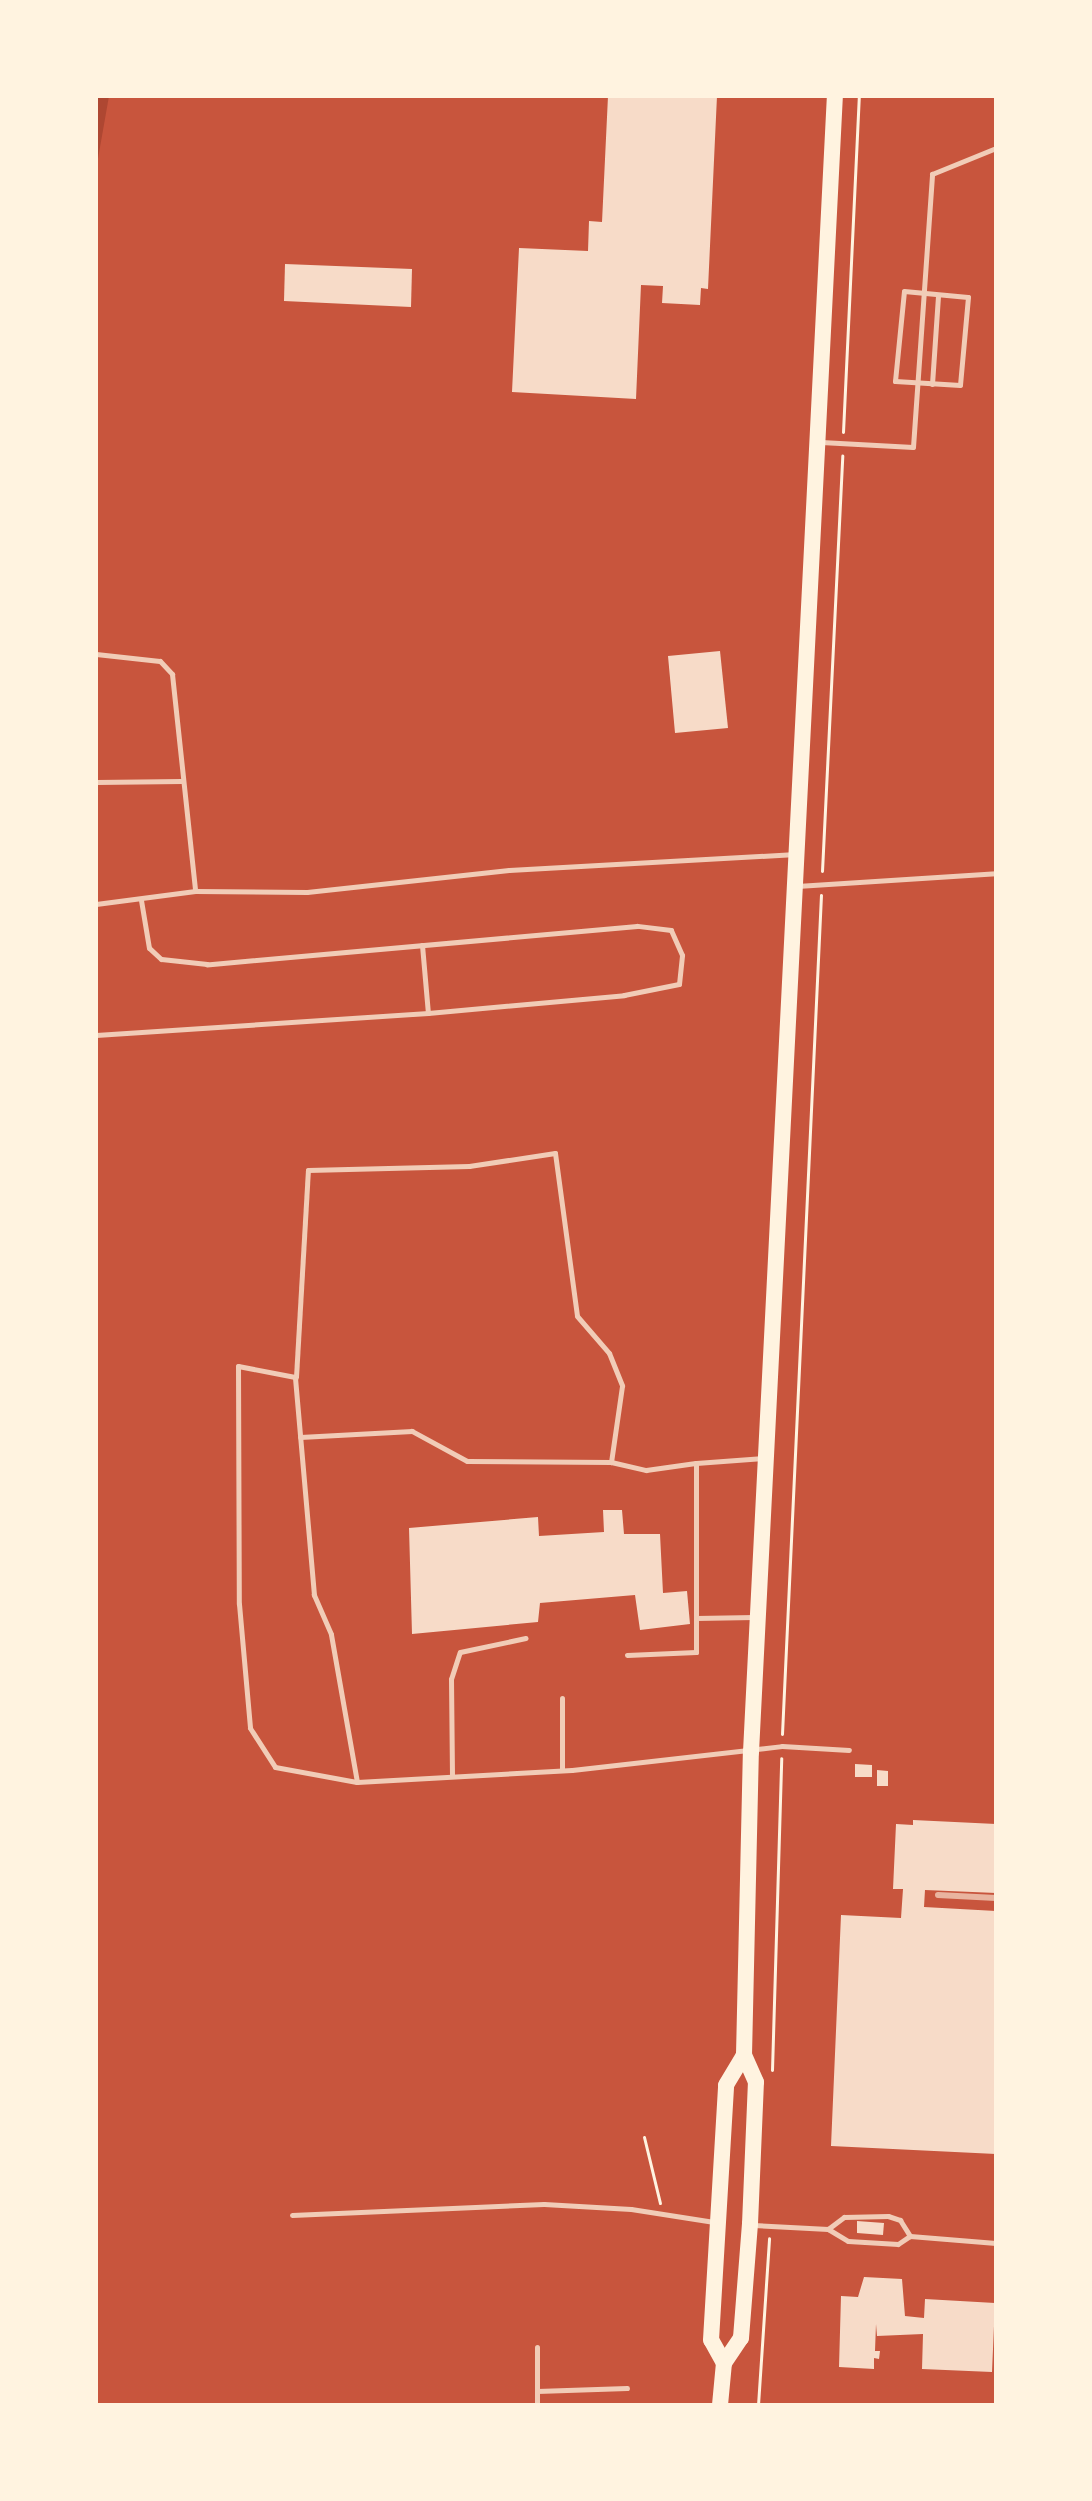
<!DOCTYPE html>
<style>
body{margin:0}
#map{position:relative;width:1092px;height:2501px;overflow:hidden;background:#c8553d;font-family:Cabin,sans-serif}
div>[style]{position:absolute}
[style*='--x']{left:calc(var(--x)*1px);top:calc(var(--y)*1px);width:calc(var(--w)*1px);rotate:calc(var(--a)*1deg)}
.green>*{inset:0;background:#ae4732}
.building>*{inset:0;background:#f7dbc8}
.path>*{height:3px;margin:-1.5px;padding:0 1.5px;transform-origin:1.5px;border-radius:1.5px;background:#fff3e0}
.service>*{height:5px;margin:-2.5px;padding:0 2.5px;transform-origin:2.5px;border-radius:2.5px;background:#f1ccb7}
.primary>*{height:16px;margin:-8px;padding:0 8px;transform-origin:8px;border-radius:8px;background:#fff3e0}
.rail>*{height:6px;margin:-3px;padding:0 3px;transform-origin:3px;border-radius:3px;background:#e9b49f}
span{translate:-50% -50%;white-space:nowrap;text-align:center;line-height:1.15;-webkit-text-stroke:6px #fff3e0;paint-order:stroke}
.frame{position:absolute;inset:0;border:98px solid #fff3e0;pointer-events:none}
</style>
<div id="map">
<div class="green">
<i style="clip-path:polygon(96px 96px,109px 96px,96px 170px)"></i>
</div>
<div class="building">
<i style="clip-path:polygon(608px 96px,717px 96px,708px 289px,701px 288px,700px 305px,662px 303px,663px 286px,641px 285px,636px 399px,512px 392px,519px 248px,588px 251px,589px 221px,602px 222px)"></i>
<i style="clip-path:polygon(285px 264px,412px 269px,411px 307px,284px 301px)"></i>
<i style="clip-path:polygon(720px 651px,728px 728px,675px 733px,668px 656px)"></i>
<i style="clip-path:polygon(603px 1510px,622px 1510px,624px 1534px,660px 1534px,663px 1593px,687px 1591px,690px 1624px,640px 1630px,635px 1595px,540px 1603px,538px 1622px,412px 1634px,409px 1528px,538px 1517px,539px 1536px,604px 1532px)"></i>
<i style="clip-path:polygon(855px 1764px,872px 1765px,872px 1777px,855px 1777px)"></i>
<i style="clip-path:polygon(877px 1770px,888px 1771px,888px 1786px,877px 1786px)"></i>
<i style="clip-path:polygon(913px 1820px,996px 1824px,996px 1893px,925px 1890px,924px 1907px,996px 1911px,996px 2154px,831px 2146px,841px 1915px,901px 1918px,903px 1889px,893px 1889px,896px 1824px,913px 1825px)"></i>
<i style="clip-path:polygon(857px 2221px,884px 2223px,883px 2235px,857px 2233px)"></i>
<i style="clip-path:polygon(864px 2277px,902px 2279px,905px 2316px,924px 2318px,925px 2299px,995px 2303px,992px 2372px,922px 2369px,923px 2334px,877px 2336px,876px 2324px,875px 2351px,880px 2351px,879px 2359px,874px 2358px,874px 2369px,839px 2367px,841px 2296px,858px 2297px)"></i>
</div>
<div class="path">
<i style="--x:843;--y:432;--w:336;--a:-87.3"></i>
<i style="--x:822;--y:871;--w:416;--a:-87.2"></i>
<i style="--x:782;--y:1734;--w:840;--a:-87.34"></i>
<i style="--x:772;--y:2070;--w:312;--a:-88.3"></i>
<i style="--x:644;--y:2137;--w:68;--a:76.4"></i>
<i style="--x:758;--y:2405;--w:167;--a:-86.2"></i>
</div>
<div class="service">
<i style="--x:904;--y:291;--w:64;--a:5.4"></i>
<i style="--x:968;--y:297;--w:88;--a:95.2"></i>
<i style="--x:960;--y:385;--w:65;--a:-176.5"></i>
<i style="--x:895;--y:381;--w:90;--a:-84.3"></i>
<i style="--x:932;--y:384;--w:89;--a:-86.1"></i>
<i style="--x:821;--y:442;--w:92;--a:3.1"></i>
<i style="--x:913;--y:447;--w:274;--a:-86"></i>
<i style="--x:932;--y:174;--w:69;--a:-22.1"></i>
<i style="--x:96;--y:654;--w:64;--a:6.2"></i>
<i style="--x:160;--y:661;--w:18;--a:47"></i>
<i style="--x:172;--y:674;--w:218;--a:83.9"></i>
<i style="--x:96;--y:782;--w:86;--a:-0.7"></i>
<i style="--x:797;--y:886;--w:199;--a:-3.7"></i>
<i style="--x:96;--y:904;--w:100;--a:-7.5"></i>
<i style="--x:195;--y:891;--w:112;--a:0.5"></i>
<i style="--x:307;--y:892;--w:203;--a:-6.2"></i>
<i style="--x:509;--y:870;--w:283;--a:-3.2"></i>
<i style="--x:422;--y:945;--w:68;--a:85"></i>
<i style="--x:96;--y:1035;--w:333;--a:-3.8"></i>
<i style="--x:428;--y:1013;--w:197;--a:-5.2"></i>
<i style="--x:624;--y:995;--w:56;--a:-11.3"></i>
<i style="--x:679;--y:984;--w:29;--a:-84"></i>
<i style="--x:682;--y:955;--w:27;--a:-114"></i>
<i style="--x:671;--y:930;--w:34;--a:-173"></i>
<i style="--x:637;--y:926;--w:432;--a:174.9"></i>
<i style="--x:207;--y:964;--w:46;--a:-173.8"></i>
<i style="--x:161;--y:959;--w:16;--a:-137"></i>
<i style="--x:149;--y:948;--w:49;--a:-99.5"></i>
<i style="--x:296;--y:1377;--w:207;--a:-86.7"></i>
<i style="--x:308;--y:1170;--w:161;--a:-1.4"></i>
<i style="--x:469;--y:1166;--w:87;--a:-8.6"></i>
<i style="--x:555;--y:1153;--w:164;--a:82.3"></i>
<i style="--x:577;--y:1316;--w:49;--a:49.1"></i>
<i style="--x:609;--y:1353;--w:35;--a:68"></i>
<i style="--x:622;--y:1386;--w:77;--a:98.2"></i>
<i style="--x:611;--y:1462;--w:144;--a:-179.6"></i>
<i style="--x:467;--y:1461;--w:63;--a:-151.4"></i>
<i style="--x:412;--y:1431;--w:112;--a:176.9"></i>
<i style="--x:611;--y:1462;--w:36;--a:13"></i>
<i style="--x:646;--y:1470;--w:50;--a:-8"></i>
<i style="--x:754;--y:1617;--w:58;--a:179"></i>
<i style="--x:696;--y:1618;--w:155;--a:-90"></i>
<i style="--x:696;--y:1463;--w:68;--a:-4.2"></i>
<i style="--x:627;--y:1655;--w:69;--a:-2.5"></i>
<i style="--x:696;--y:1652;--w:34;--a:-90"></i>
<i style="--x:562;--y:1698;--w:72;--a:90"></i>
<i style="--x:452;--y:1775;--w:96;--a:-90.6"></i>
<i style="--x:451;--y:1679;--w:28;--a:-72"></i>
<i style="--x:460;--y:1652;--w:67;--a:-12"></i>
<i style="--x:357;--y:1782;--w:150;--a:-100"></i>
<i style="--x:331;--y:1634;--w:43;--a:-113.6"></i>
<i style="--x:314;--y:1595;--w:219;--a:-95"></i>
<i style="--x:295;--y:1377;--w:58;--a:-169.1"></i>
<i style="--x:238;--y:1366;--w:238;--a:89.8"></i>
<i style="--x:239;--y:1604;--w:124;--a:84.9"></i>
<i style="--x:250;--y:1728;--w:46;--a:57.3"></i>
<i style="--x:275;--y:1767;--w:83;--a:10.4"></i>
<i style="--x:357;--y:1782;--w:215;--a:-3.2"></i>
<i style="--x:572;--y:1770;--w:211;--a:-6.5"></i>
<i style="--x:782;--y:1746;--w:67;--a:3.4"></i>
<i style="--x:292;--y:2215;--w:252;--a:-2.5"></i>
<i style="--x:544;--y:2204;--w:87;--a:3.3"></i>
<i style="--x:631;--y:2209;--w:84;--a:8.9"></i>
<i style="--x:753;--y:2225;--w:75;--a:3.1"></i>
<i style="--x:828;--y:2229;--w:23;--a:31"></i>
<i style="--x:848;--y:2241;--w:50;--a:3.4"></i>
<i style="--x:898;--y:2244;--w:14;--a:-34"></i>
<i style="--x:910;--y:2236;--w:86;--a:4.7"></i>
<i style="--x:828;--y:2229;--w:20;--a:-37"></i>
<i style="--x:844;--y:2217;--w:44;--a:-1.3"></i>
<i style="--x:888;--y:2216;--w:13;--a:18"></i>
<i style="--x:900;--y:2220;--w:19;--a:58"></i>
<i style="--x:537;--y:2347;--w:44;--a:90"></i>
<i style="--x:537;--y:2391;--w:90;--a:-1.9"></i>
<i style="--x:537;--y:2391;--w:14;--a:90"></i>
</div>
<div class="primary">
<i style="--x:724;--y:2363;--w:26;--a:-119"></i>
<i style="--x:711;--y:2340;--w:255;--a:-86.6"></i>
<i style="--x:726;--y:2085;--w:35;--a:-59"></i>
<i style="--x:720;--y:2405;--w:42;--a:-84.6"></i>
<i style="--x:724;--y:2363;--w:30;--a:-56"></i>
<i style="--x:741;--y:2338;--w:114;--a:-85.5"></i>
<i style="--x:750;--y:2224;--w:142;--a:-87.6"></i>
<i style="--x:756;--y:2082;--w:30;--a:-114"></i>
<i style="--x:744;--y:2055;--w:303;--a:-88.7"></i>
<i style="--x:751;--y:1752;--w:1658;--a:-87.1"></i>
</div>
<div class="rail">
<i style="--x:938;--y:1895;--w:58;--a:3"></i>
</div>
<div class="frame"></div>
</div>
